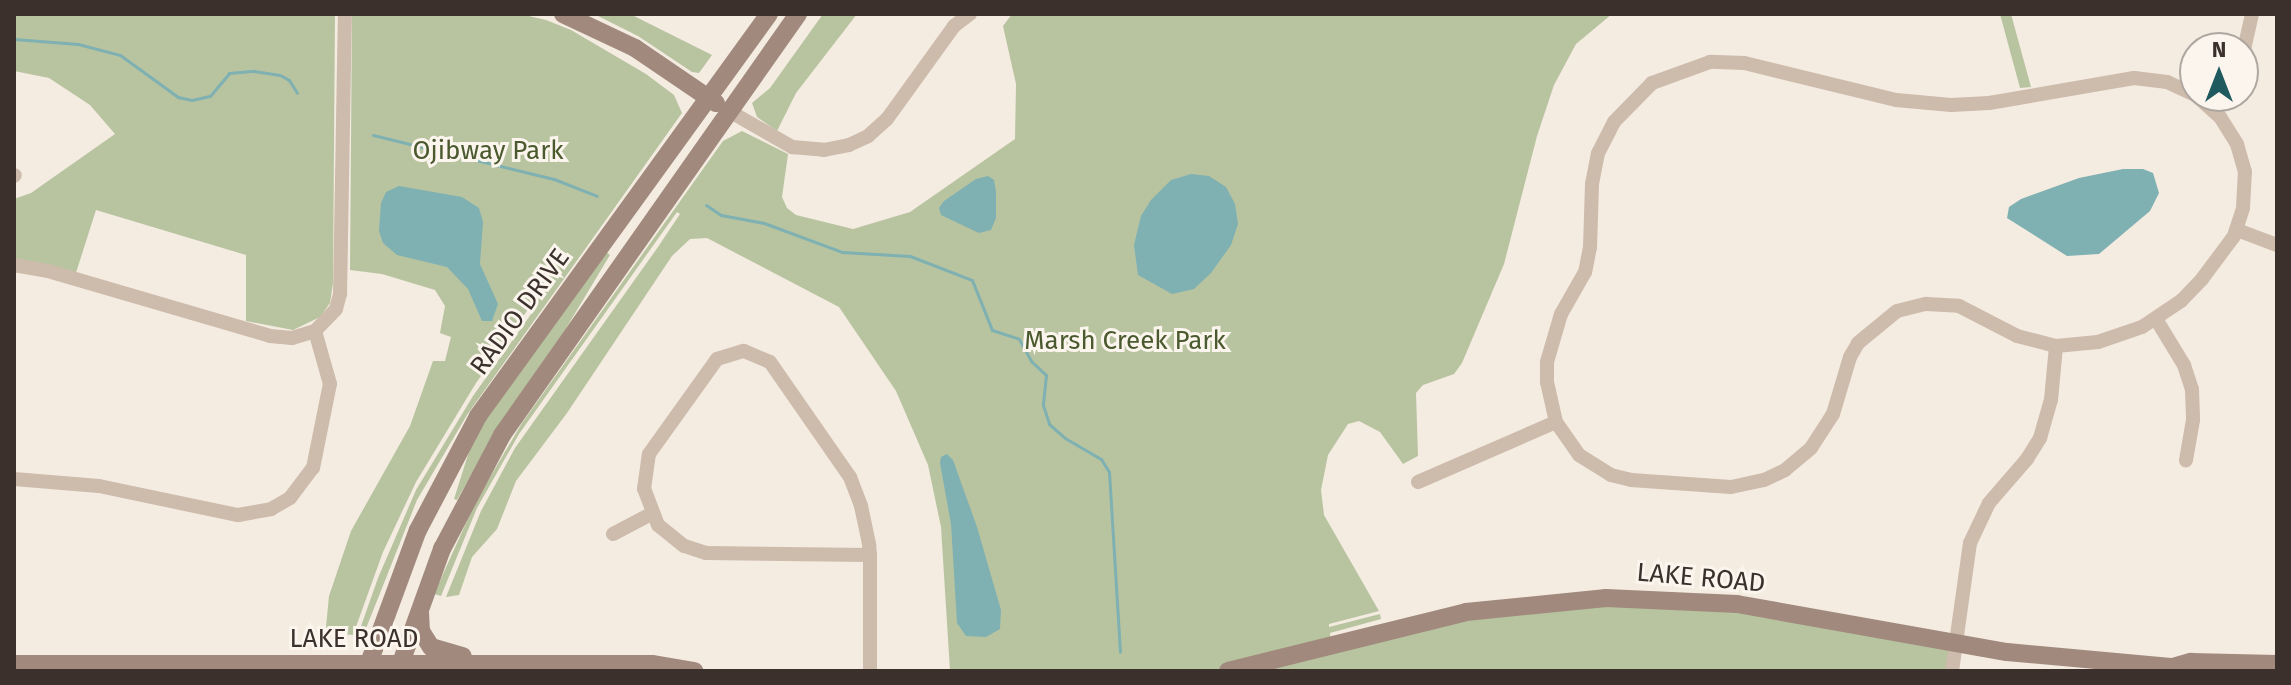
<!DOCTYPE html>
<style>
body{margin:0}
#map{position:relative;width:2291px;height:685px;overflow:hidden;background:#f4ebe1;font-family:"Fira Sans",sans-serif}
div>[style]{position:absolute}
[style*='--x']{left:calc(var(--x)*1px);top:calc(var(--y)*1px);width:calc(var(--w)*1px);rotate:calc(var(--a)*1deg)}
.green>*{inset:0;background:#b8c4a0}
.water>*{inset:0;background:#7fb0b2}
.stream>*{height:3px;margin:-1.5px;padding:0 1.5px;transform-origin:1.5px;border-radius:1.5px;background:#7fb0b2}
.street>*{height:14px;margin:-7px;padding:0 7px;transform-origin:7px;border-radius:7px;background:#cdbbac}
.secondary>*{height:18px;margin:-9px;padding:0 9px;transform-origin:9px;border-radius:9px;background:#a18a7d}
span{translate:-50% -50%;white-space:nowrap;text-align:center;line-height:1.15;-webkit-text-stroke:6px #fbf5ee;paint-order:stroke}
.park-label{font-size:26px;color:#4a5a2e}
.street-label{font-size:26px;color:#3b302b}
.frame{position:absolute;inset:0;border:16px solid #3b302b;pointer-events:none}
.north{position:absolute;left:2179px;top:32px;width:80px;height:80px;box-sizing:border-box;background:#fbf5ee;border:2px solid #aea6a0;border-radius:50%;rotate:0deg;font-size:22px;font-weight:700;line-height:32px;text-align:center;color:#3b302b}
.north::after{content:'';display:block;margin:auto;width:28px;height:36px;background:#1f5a5e;clip-path:polygon(50% 0,100% 100%,50% 72%,0 100%)}
</style>
<div id="map">
<div class="green">
<i style="clip-path:polygon(14px 14px,335px 14px,333px 283px,330px 303px,320px 317px,293px 330px,246px 321px,246px 255px,96px 210px,74px 279px,14px 265px,14px 199px,31px 193px,115px 134px,90px 105px,49px 78px,14px 71px)"></i>
<i style="clip-path:polygon(352px 14px,520px 14px,546px 20px,571px 30px,646px 74px,674px 95px,682px 113px,467px 415px,417px 500px,363px 636px,360px 629px,378px 578px,416px 490px,473px 396px,534px 310px,529px 308px,476px 383px,416px 482px,383px 552px,353px 635px,328px 633px,326px 627px,329px 596px,351px 531px,410px 426px,433px 361px,445px 361px,451px 337px,440px 333px,445px 306px,435px 290px,382px 274px,350px 270px)"></i>
<i style="clip-path:polygon(594px 14px,630px 14px,712px 55px,699px 73px,692px 72px,638px 36px)"></i>
<i style="clip-path:polygon(823px 14px,857px 14px,796px 93px,777px 131px,757px 117px,752px 103px,770px 88px)"></i>
<i style="clip-path:polygon(1012px 14px,1612px 14px,1576px 44px,1554px 85px,1537px 136px,1504px 264px,1462px 363px,1454px 374px,1423px 385px,1416px 393px,1418px 456px,1403px 464px,1380px 432px,1359px 421px,1348px 424px,1328px 455px,1321px 490px,1324px 515px,1379px 611px,1329px 624px,1329px 627px,1380px 614px,1381px 619px,1330px 633px,1331px 646px,1466px 612px,1655px 598px,1955px 643px,1952px 671px,950px 671px,941px 527px,928px 465px,896px 391px,839px 307px,707px 238px,690px 239px,672px 256px,567px 413px,516px 481px,497px 529px,472px 557px,459px 595px,446px 597px,481px 511px,515px 448px,658px 247px,680px 214px,677px 212px,519px 434px,477px 508px,441px 596px,434px 594px,476px 501px,522px 423px,723px 141px,742px 131px,788px 154px,782px 197px,787px 208px,796px 215px,853px 229px,910px 212px,1015px 139px,1016px 84px,1003px 26px)"></i>
<i style="clip-path:polygon(2000px 14px,2011px 14px,2031px 87px,2020px 88px)"></i>
<i style="clip-path:polygon(605px 251px,610px 255px,565px 330px,503px 419px,457px 500px,454px 499px,472px 442px,482px 425px)"></i>
</div>
<div class="water">
<i style="clip-path:polygon(2123px 169px,2143px 169px,2153px 173px,2159px 193px,2150px 211px,2099px 254px,2067px 256px,2007px 218px,2009px 207px,2021px 199px,2079px 178px)"></i>
<i style="clip-path:polygon(1191px 174px,1209px 176px,1226px 187px,1235px 204px,1238px 224px,1231px 245px,1211px 273px,1194px 289px,1172px 294px,1138px 275px,1134px 245px,1141px 216px,1151px 200px,1171px 180px)"></i>
<i style="clip-path:polygon(988px 176px,994px 180px,996px 192px,996px 218px,991px 230px,979px 233px,941px 215px,939px 208px,944px 201px,976px 179px)"></i>
<i style="clip-path:polygon(399px 186px,462px 197px,479px 208px,483px 222px,480px 264px,498px 304px,492px 321px,482px 321px,468px 289px,447px 267px,397px 255px,383px 243px,379px 231px,381px 203px,386px 192px)"></i>
<i style="clip-path:polygon(947px 454px,953px 460px,977px 527px,1001px 610px,1000px 629px,986px 637px,966px 636px,957px 623px,951px 524px,940px 463px,941px 457px)"></i>
</div>
<div class="stream">
<i style="--x:14;--y:39;--w:64;--a:4.5"></i>
<i style="--x:78;--y:44;--w:43;--a:14.7"></i>
<i style="--x:120;--y:55;--w:72;--a:35.9"></i>
<i style="--x:178;--y:97;--w:14;--a:12"></i>
<i style="--x:192;--y:100;--w:18;--a:-13"></i>
<i style="--x:210;--y:96;--w:30;--a:-50"></i>
<i style="--x:229;--y:73;--w:25;--a:-5"></i>
<i style="--x:254;--y:71;--w:26;--a:9"></i>
<i style="--x:280;--y:75;--w:10;--a:29"></i>
<i style="--x:289;--y:80;--w:15;--a:58"></i>
<i style="--x:373;--y:135;--w:186;--a:13.7"></i>
<i style="--x:554;--y:179;--w:46;--a:21.6"></i>
<i style="--x:706;--y:205;--w:18;--a:34"></i>
<i style="--x:721;--y:215;--w:44;--a:10.5"></i>
<i style="--x:764;--y:223;--w:83;--a:20.4"></i>
<i style="--x:842;--y:252;--w:68;--a:3.4"></i>
<i style="--x:910;--y:256;--w:66;--a:21.2"></i>
<i style="--x:972;--y:280;--w:54;--a:68.2"></i>
<i style="--x:992;--y:330;--w:28;--a:18"></i>
<i style="--x:1019;--y:339;--w:26;--a:61"></i>
<i style="--x:1032;--y:362;--w:19;--a:43"></i>
<i style="--x:1046;--y:375;--w:30;--a:96"></i>
<i style="--x:1043;--y:405;--w:20;--a:72"></i>
<i style="--x:1049;--y:424;--w:21;--a:41"></i>
<i style="--x:1065;--y:438;--w:42;--a:30.3"></i>
<i style="--x:1101;--y:459;--w:15;--a:58"></i>
<i style="--x:1109;--y:472;--w:180;--a:86.5"></i>
</div>
<div class="street">
<i style="--x:2243;--y:54;--w:41;--a:-77.3"></i>
<i style="--x:2195;--y:95;--w:31;--a:-155"></i>
<i style="--x:2167;--y:82;--w:33;--a:-173"></i>
<i style="--x:2134;--y:78;--w:147;--a:170.2"></i>
<i style="--x:1989;--y:103;--w:38;--a:177"></i>
<i style="--x:1951;--y:105;--w:55;--a:-174.8"></i>
<i style="--x:1896;--y:100;--w:156;--a:-166.3"></i>
<i style="--x:1744;--y:63;--w:34;--a:-178"></i>
<i style="--x:1710;--y:62;--w:62;--a:160.1"></i>
<i style="--x:1652;--y:83;--w:54;--a:134.3"></i>
<i style="--x:1614;--y:122;--w:35;--a:117"></i>
<i style="--x:1598;--y:153;--w:32;--a:101"></i>
<i style="--x:1592;--y:184;--w:63;--a:91.8"></i>
<i style="--x:1590;--y:247;--w:25;--a:101"></i>
<i style="--x:1585;--y:272;--w:48;--a:119.7"></i>
<i style="--x:1561;--y:314;--w:50;--a:106.3"></i>
<i style="--x:1547;--y:362;--w:20;--a:90"></i>
<i style="--x:1547;--y:382;--w:41;--a:77.3"></i>
<i style="--x:1556;--y:422;--w:40;--a:55.1"></i>
<i style="--x:1579;--y:455;--w:38;--a:32"></i>
<i style="--x:1611;--y:475;--w:21;--a:14"></i>
<i style="--x:1631;--y:480;--w:100;--a:4"></i>
<i style="--x:1731;--y:487;--w:34;--a:-12"></i>
<i style="--x:1764;--y:480;--w:23;--a:-25"></i>
<i style="--x:1785;--y:470;--w:34;--a:-40"></i>
<i style="--x:1811;--y:448;--w:40;--a:-57.1"></i>
<i style="--x:1833;--y:414;--w:59;--a:-73.4"></i>
<i style="--x:1850;--y:357;--w:16;--a:-60"></i>
<i style="--x:1858;--y:343;--w:50;--a:-39.4"></i>
<i style="--x:1897;--y:311;--w:30;--a:-14"></i>
<i style="--x:1926;--y:304;--w:33;--a:3"></i>
<i style="--x:1959;--y:306;--w:65;--a:27.3"></i>
<i style="--x:2017;--y:336;--w:40;--a:14.4"></i>
<i style="--x:2056;--y:346;--w:42;--a:-5.4"></i>
<i style="--x:2098;--y:342;--w:46;--a:-18.8"></i>
<i style="--x:2142;--y:327;--w:47;--a:-33.7"></i>
<i style="--x:2181;--y:301;--w:30;--a:-46"></i>
<i style="--x:2202;--y:279;--w:54;--a:-53.3"></i>
<i style="--x:2234;--y:236;--w:29;--a:-72"></i>
<i style="--x:2243;--y:208;--w:36;--a:-87"></i>
<i style="--x:2245;--y:172;--w:29;--a:-106"></i>
<i style="--x:2237;--y:144;--w:32;--a:-122"></i>
<i style="--x:2220;--y:117;--w:31;--a:-138"></i>
<i style="--x:729;--y:111;--w:73;--a:29.7"></i>
<i style="--x:792;--y:147;--w:32;--a:5"></i>
<i style="--x:824;--y:150;--w:25;--a:-11"></i>
<i style="--x:849;--y:145;--w:21;--a:-25"></i>
<i style="--x:868;--y:136;--w:25;--a:-42"></i>
<i style="--x:887;--y:119;--w:115;--a:-54.2"></i>
<i style="--x:954;--y:26;--w:20;--a:-37"></i>
<i style="--x:14;--y:176;--w:1;--a:-45"></i>
<i style="--x:2237;--y:230;--w:43;--a:20.6"></i>
<i style="--x:14;--y:265;--w:35;--a:10"></i>
<i style="--x:48;--y:271;--w:231;--a:16.3"></i>
<i style="--x:270;--y:336;--w:22;--a:5"></i>
<i style="--x:292;--y:338;--w:24;--a:-17"></i>
<i style="--x:315;--y:331;--w:30;--a:-46"></i>
<i style="--x:336;--y:309;--w:16;--a:-75"></i>
<i style="--x:340;--y:294;--w:280;--a:-89"></i>
<i style="--x:2156;--y:319;--w:54;--a:58.7"></i>
<i style="--x:2184;--y:365;--w:25;--a:72"></i>
<i style="--x:2192;--y:389;--w:31;--a:88"></i>
<i style="--x:2193;--y:420;--w:41;--a:99.9"></i>
<i style="--x:14;--y:479;--w:85;--a:4.7"></i>
<i style="--x:99;--y:486;--w:142;--a:11.8"></i>
<i style="--x:238;--y:515;--w:34;--a:-10"></i>
<i style="--x:271;--y:509;--w:22;--a:-30"></i>
<i style="--x:290;--y:498;--w:38;--a:-53"></i>
<i style="--x:313;--y:468;--w:86;--a:-78.6"></i>
<i style="--x:330;--y:384;--w:55;--a:-105.8"></i>
<i style="--x:1418;--y:482;--w:150;--a:-23.5"></i>
<i style="--x:613;--y:534;--w:43;--a:-27.8"></i>
<i style="--x:870;--y:555;--w:164;--a:-179.3"></i>
<i style="--x:706;--y:553;--w:23;--a:-162"></i>
<i style="--x:684;--y:546;--w:33;--a:-141"></i>
<i style="--x:658;--y:525;--w:39;--a:-111"></i>
<i style="--x:644;--y:489;--w:35;--a:-82"></i>
<i style="--x:649;--y:454;--w:117;--a:-54.4"></i>
<i style="--x:717;--y:359;--w:28;--a:-17"></i>
<i style="--x:744;--y:351;--w:28;--a:23"></i>
<i style="--x:770;--y:362;--w:140;--a:55.2"></i>
<i style="--x:850;--y:477;--w:31;--a:69"></i>
<i style="--x:861;--y:506;--w:40;--a:78"></i>
<i style="--x:869;--y:545;--w:10;--a:84"></i>
<i style="--x:870;--y:555;--w:116;--a:90"></i>
<i style="--x:1952;--y:671;--w:129;--a:-82"></i>
<i style="--x:1970;--y:543;--w:44;--a:-64.6"></i>
<i style="--x:1989;--y:503;--w:58;--a:-49.2"></i>
<i style="--x:2027;--y:459;--w:25;--a:-58"></i>
<i style="--x:2040;--y:438;--w:40;--a:-74"></i>
<i style="--x:2051;--y:400;--w:54;--a:-84.7"></i>
</div>
<div class="secondary">
<i style="--x:563;--y:14;--w:80;--a:25.3"></i>
<i style="--x:635;--y:48;--w:98;--a:34.2"></i>
<i style="--x:420;--y:613;--w:18;--a:87"></i>
<i style="--x:421;--y:631;--w:19;--a:58"></i>
<i style="--x:431;--y:647;--w:33;--a:16"></i>
<i style="--x:14;--y:664;--w:638;--a:0"></i>
<i style="--x:652;--y:664;--w:43;--a:9.5"></i>
<i style="--x:2173;--y:667;--w:19;--a:-16"></i>
<i style="--x:2191;--y:662;--w:86;--a:1.3"></i>
<i style="--x:366;--y:671;--w:150;--a:-69.8"></i>
<i style="--x:418;--y:530;--w:129;--a:-62.2"></i>
<i style="--x:478;--y:416;--w:496;--a:-54.1"></i>
<i style="--x:398;--y:671;--w:130;--a:-70.2"></i>
<i style="--x:442;--y:549;--w:129;--a:-62.2"></i>
<i style="--x:502;--y:435;--w:515;--a:-54.89"></i>
<i style="--x:1228;--y:671;--w:245;--a:-13.9"></i>
<i style="--x:1466;--y:612;--w:141;--a:-5.7"></i>
<i style="--x:1606;--y:598;--w:131;--a:2.6"></i>
<i style="--x:1737;--y:604;--w:274;--a:10.1"></i>
<i style="--x:2007;--y:652;--w:167;--a:5.2"></i>
<i style="--x:2173;--y:667;--w:11;--a:22"></i>
</div>
<div class="park-label">
<span style="left:488px;top:151px">Ojibway Park</span>
<span style="left:1125px;top:341px">Marsh Creek Park</span>
</div>
<div class="street-label">
<span style="left:520px;top:312px;rotate:-54deg">RADIO DRIVE</span>
<span style="left:1701px;top:578px;rotate:5deg">LAKE ROAD</span>
<span style="left:354px;top:639px">LAKE ROAD</span>
</div>
<div class="frame"></div>
<div class="north">N</div>
</div>
